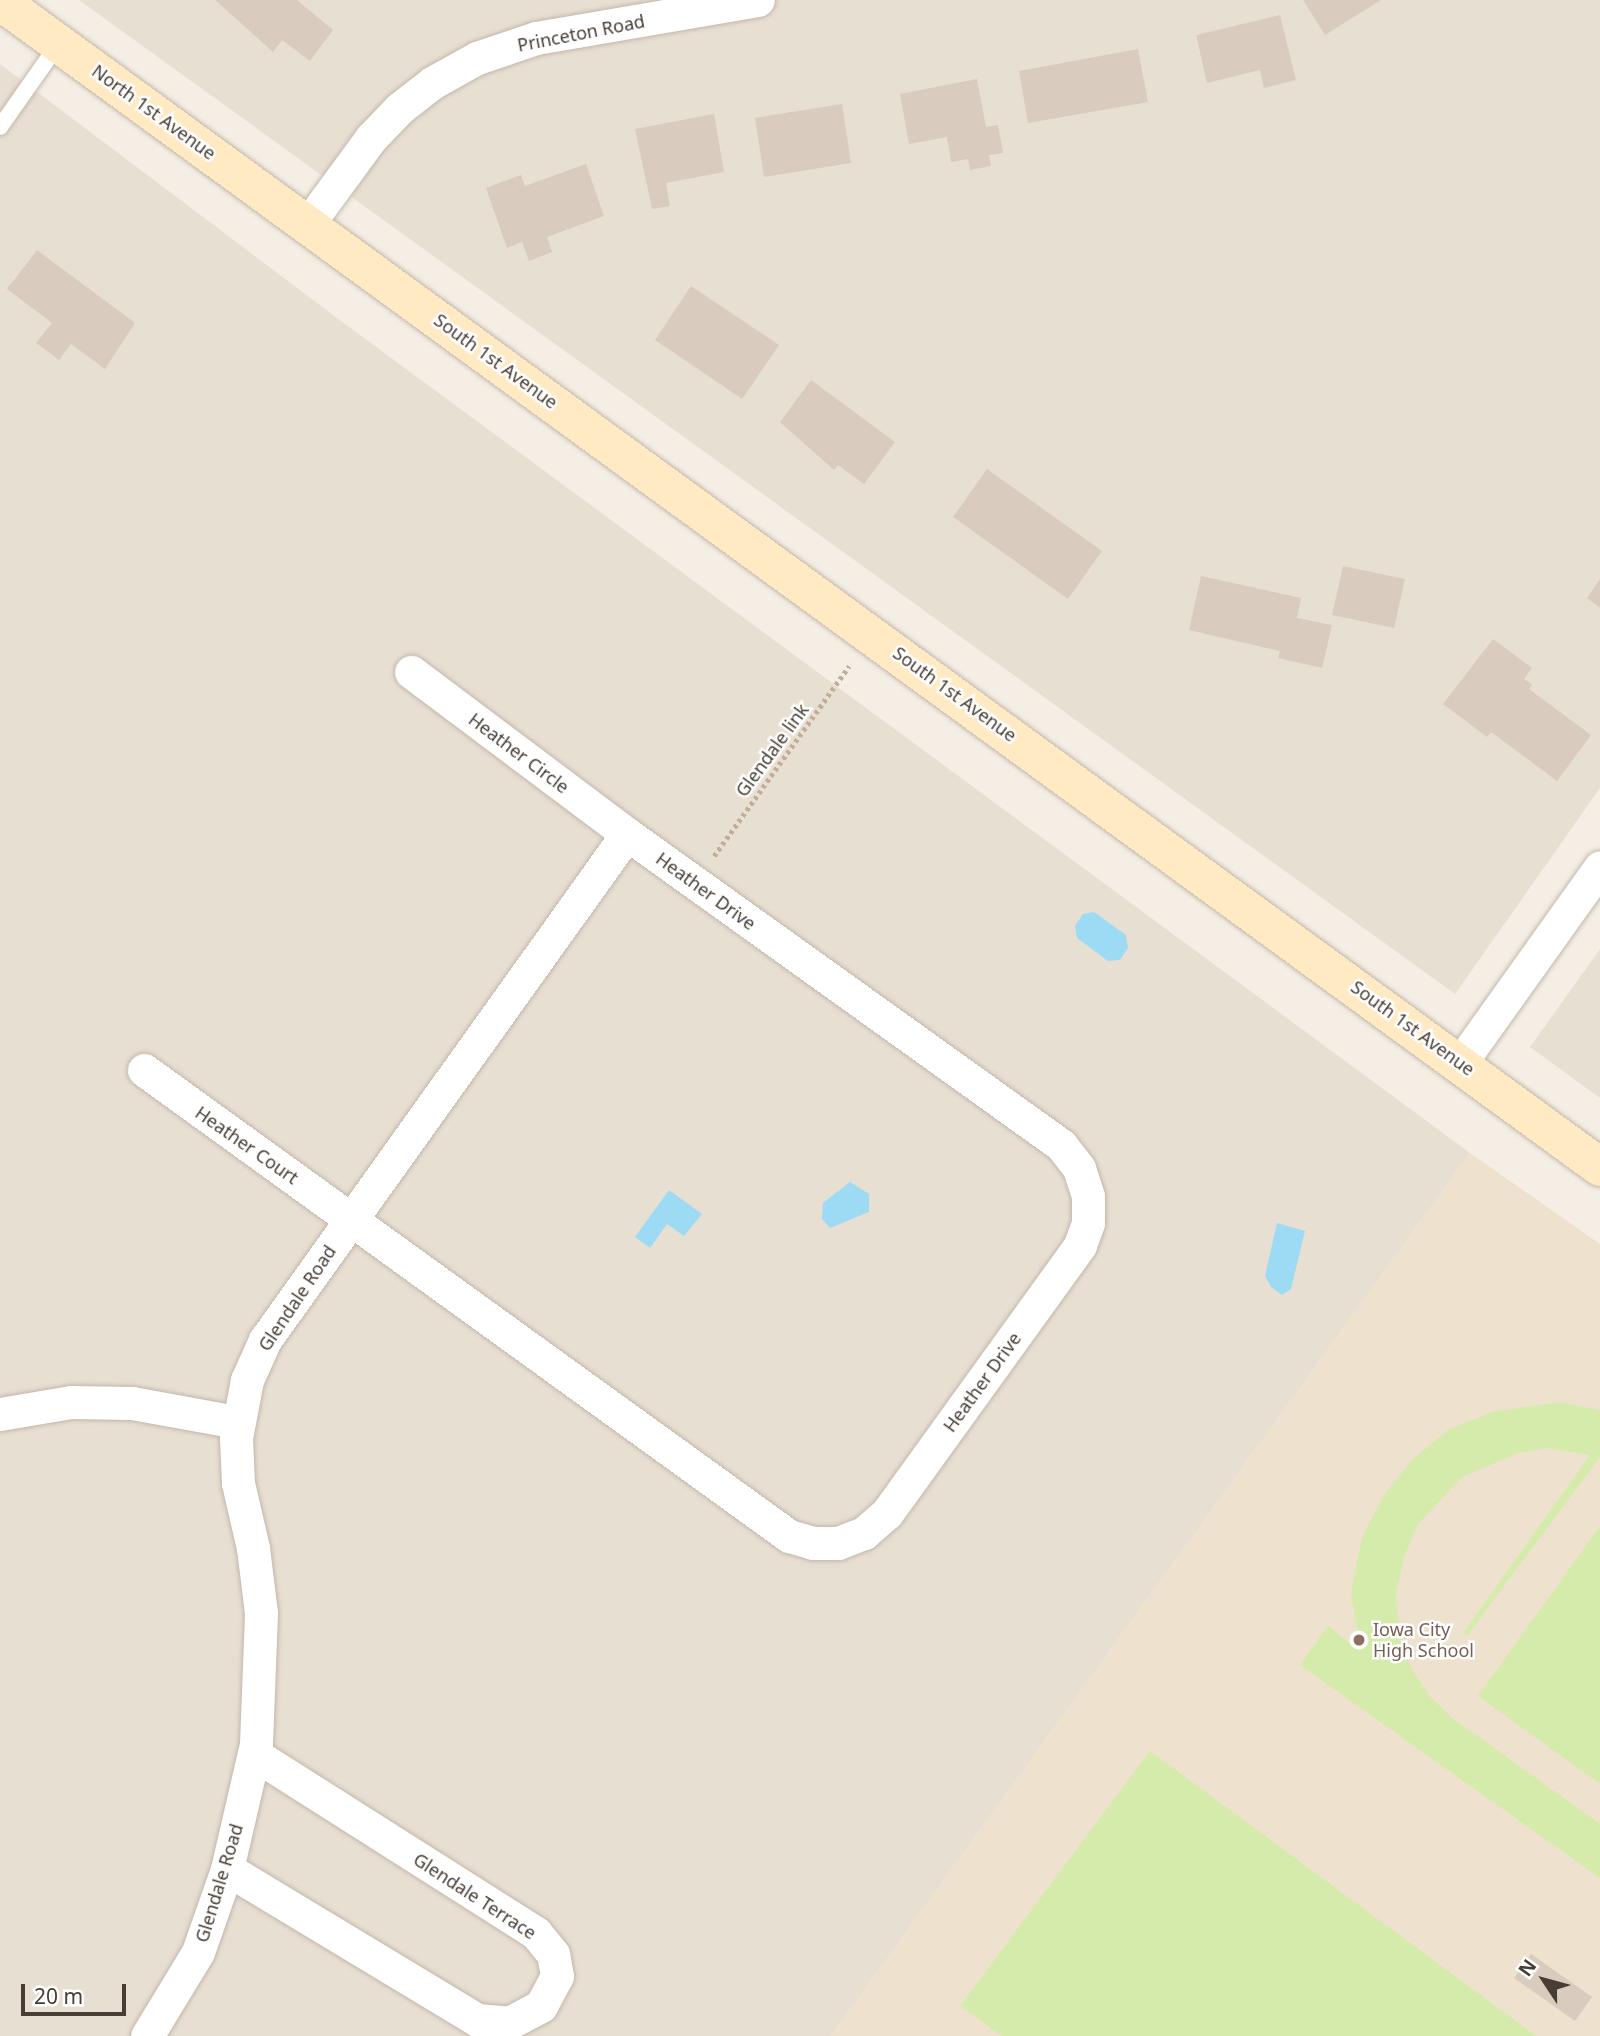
<!DOCTYPE html>
<style>
body{margin:0}
#map{position:relative;width:1600px;height:2036px;overflow:hidden;background:#f4eee5;font-family:"Noto Sans",sans-serif}
div>[style]{position:absolute}
[style*='--x']{left:calc(var(--x)*1px);top:calc(var(--y)*1px);width:calc(var(--w)*1px);rotate:calc(var(--a)*1deg)}
.residential>*{inset:0;background:#e8dfd3}
.education>*{inset:0;background:#eee1ce}
.green>*{inset:0;background:#d5ebab}
.water>*{inset:0;background:#9ddaf4}
.building>*{inset:0;background:#d9cbbd}
.path>*{height:4.5px;margin-top:-2.25px;transform-origin:0;background:repeating-linear-gradient(90deg,#c2ae98 0 3.5px,transparent 0 7px)}
.roads{filter:drop-shadow(0 0 2px #c3b7aa) drop-shadow(0 0 2px #c3b7aa)}
.service>*{height:16px;margin:-8px;padding:0 8px;transform-origin:8px;border-radius:8px;background:#fff}
.minor>*{height:33px;margin:-16.5px;padding:0 16.5px;transform-origin:16.5px;border-radius:16.5px;background:#fff}
.secondary>*{height:38px;margin:-19px;padding:0 19px;transform-origin:19px;border-radius:19px;background:#ffeac4}
.dots>*{width:19px;height:19px;translate:-50% -50%;box-sizing:border-box;border:4px solid #fff;border-radius:50%}
span{translate:-50% -50%;white-space:nowrap;text-align:center;line-height:1.15;-webkit-text-stroke:5px #fff;paint-order:stroke}
.street-label{font-size:18px;color:#473d34}
.education-label{font-size:18px;color:#785e54}
.left{translate:0 -50%;text-align:left}
.north{position:absolute;left:1509px;top:1945px;width:70px;height:70px;-webkit-text-stroke:5px #fff;paint-order:stroke;rotate:306deg;font-size:19px;font-weight:700;line-height:28px;text-align:center;color:#473d34}
.north::after{content:'';display:block;margin:auto;width:24px;height:32px;background:#473d34;clip-path:polygon(50% 0,100% 100%,50% 72%,0 100%)}
.scale{position:absolute;left:21px;top:1984px;width:105px;height:32px;box-sizing:border-box;border:4px solid #473d34;border-top:0;padding-left:9px;font-size:21px;line-height:24px;white-space:nowrap;color:#473d34;-webkit-text-stroke:5px #fff;paint-order:stroke}
</style>
<div id="map">
<div class="residential">
<i style="clip-path:polygon(79px 0,1600px 0,1600px 788px,1455px 994px)"></i>
<i style="clip-path:polygon(0 64px,345px 324px,1470px 1153px,831px 2036px,0 2036px)"></i>
<i style="clip-path:polygon(1600px 949px,1600px 1098px,1530px 1047px)"></i>
</div>
<div class="education">
<i style="clip-path:polygon(1470px 1153px,1600px 1244px,1600px 2036px,831px 2036px)"></i>
</div>
<div class="green">
<i style="clip-path:polygon(1559px 1402px,1600px 1410px,1600px 1457px,1467px 1636px,1463px 1633px,1590px 1455px,1547px 1448px,1518px 1453px,1462px 1477px,1418px 1524px,1404px 1557px,1396px 1594px,1400px 1634px,1411px 1668px,1430px 1697px,1451px 1717px,1600px 1824px,1600px 1878px,1300px 1665px,1328px 1626px,1360px 1651px,1351px 1592px,1362px 1538px,1384px 1495px,1412px 1460px,1448px 1430px,1492px 1412px)"></i>
<i style="clip-path:polygon(1600px 1526px,1600px 1784px,1478px 1696px)"></i>
<i style="clip-path:polygon(1150px 1751px,1536px 2036px,1002px 2036px,960px 2006px)"></i>
</div>
<div class="water">
<i style="clip-path:polygon(1094px 912px,1126px 935px,1128px 948px,1120px 960px,1108px 961px,1077px 938px,1075px 926px,1083px 914px)"></i>
<i style="clip-path:polygon(850px 1182px,869px 1194px,869px 1212px,830px 1228px,822px 1219px,823px 1203px)"></i>
<i style="clip-path:polygon(669px 1190px,702px 1214px,684px 1236px,667px 1224px,650px 1248px,635px 1237px)"></i>
<i style="clip-path:polygon(1277px 1223px,1305px 1231px,1291px 1289px,1282px 1295px,1271px 1287px,1265px 1276px)"></i>
</div>
<div class="building">
<i style="clip-path:polygon(215px 0,297px 0,333px 30px,310px 61px,282px 40px,273px 52px)"></i>
<i style="clip-path:polygon(1303px 0,1381px 0,1325px 35px)"></i>
<i style="clip-path:polygon(1280px 15px,1296px 80px,1264px 88px,1260px 70px,1207px 83px,1196px 35px)"></i>
<i style="clip-path:polygon(1138px 49px,1148px 102px,1028px 123px,1019px 71px)"></i>
<i style="clip-path:polygon(977px 79px,986px 127px,998px 125px,1003px 153px,989px 155px,991px 166px,970px 170px,968px 159px,951px 162px,947px 137px,909px 144px,900px 94px)"></i>
<i style="clip-path:polygon(842px 104px,851px 163px,764px 177px,755px 118px)"></i>
<i style="clip-path:polygon(714px 114px,724px 172px,666px 183px,670px 206px,652px 209px,635px 129px)"></i>
<i style="clip-path:polygon(586px 164px,604px 216px,547px 237px,552px 252px,529px 261px,522px 242px,507px 248px,486px 188px,521px 175px,525px 186px)"></i>
<i style="clip-path:polygon(37px 250px,135px 323px,105px 369px,71px 344px,59px 360px,36px 343px,52px 323px,7px 289px)"></i>
<i style="clip-path:polygon(691px 286px,779px 345px,742px 399px,655px 340px)"></i>
<i style="clip-path:polygon(811px 380px,895px 442px,864px 484px,838px 465px,834px 470px,780px 422px)"></i>
<i style="clip-path:polygon(987px 469px,1102px 551px,1068px 599px,953px 517px)"></i>
<i style="clip-path:polygon(1343px 566px,1405px 579px,1394px 628px,1332px 615px)"></i>
<i style="clip-path:polygon(1201px 576px,1301px 598px,1297px 618px,1332px 625px,1322px 668px,1278px 658px,1280px 651px,1189px 630px)"></i>
<i style="clip-path:polygon(1600px 579px,1600px 608px,1587px 598px)"></i>
<i style="clip-path:polygon(1493px 639px,1532px 668px,1524px 679px,1532px 684px,1529px 689px,1591px 735px,1557px 781px,1491px 732px,1487px 737px,1443px 704px)"></i>
<i style="clip-path:polygon(1531px 1954px,1592px 1997px,1575px 2021px,1514px 1978px)"></i>
</div>
<div class="path">
<i style="--x:714;--y:856;--w:233;--a:-54.6"></i>
</div>
<div class="roads">
<div class="service">
<i style="--x:0;--y:127;--w:103;--a:-54.9"></i>
</div>
<div class="minor">
<i style="--x:308;--y:224;--w:107;--a:-53.8"></i>
<i style="--x:371;--y:138;--w:42;--a:-46"></i>
<i style="--x:400;--y:108;--w:41;--a:-38"></i>
<i style="--x:432;--y:83;--w:51;--a:-29.1"></i>
<i style="--x:477;--y:58;--w:62;--a:-18.7"></i>
<i style="--x:536;--y:38;--w:225;--a:-9.7"></i>
<i style="--x:1461;--y:1062;--w:239;--a:-54.5"></i>
<i style="--x:144;--y:1070;--w:796;--a:35.85"></i>
<i style="--x:789;--y:1536;--w:25;--a:16"></i>
<i style="--x:813;--y:1543;--w:25;--a:0"></i>
<i style="--x:838;--y:1543;--w:28;--a:-21"></i>
<i style="--x:864;--y:1533;--w:30;--a:-41"></i>
<i style="--x:887;--y:1513;--w:330;--a:-54.2"></i>
<i style="--x:1080;--y:1245;--w:23;--a:-70"></i>
<i style="--x:1088;--y:1223;--w:27;--a:-90"></i>
<i style="--x:1088;--y:1196;--w:29;--a:-108"></i>
<i style="--x:1079;--y:1168;--w:29;--a:-128"></i>
<i style="--x:1061;--y:1145;--w:534;--a:-144.38"></i>
<i style="--x:627;--y:834;--w:270;--a:-143.1"></i>
<i style="--x:0;--y:1414;--w:72;--a:-9.6"></i>
<i style="--x:71;--y:1402;--w:61;--a:0.9"></i>
<i style="--x:132;--y:1403;--w:107;--a:10.3"></i>
<i style="--x:227;--y:1869;--w:292;--a:31.1"></i>
<i style="--x:477;--y:2020;--w:32;--a:5"></i>
<i style="--x:509;--y:2023;--w:36;--a:-28"></i>
<i style="--x:541;--y:2006;--w:34;--a:-62"></i>
<i style="--x:557;--y:1976;--w:22;--a:-100"></i>
<i style="--x:553;--y:1954;--w:27;--a:-129"></i>
<i style="--x:536;--y:1933;--w:334;--a:-147.6"></i>
<i style="--x:147;--y:2036;--w:98;--a:-58.7"></i>
<i style="--x:198;--y:1952;--w:88;--a:-70.7"></i>
<i style="--x:227;--y:1869;--w:128;--a:-76.9"></i>
<i style="--x:256;--y:1744;--w:131;--a:-87.8"></i>
<i style="--x:261;--y:1613;--w:65;--a:-97"></i>
<i style="--x:253;--y:1548;--w:67;--a:-103"></i>
<i style="--x:238;--y:1483;--w:45;--a:-92.5"></i>
<i style="--x:236;--y:1438;--w:59;--a:-79.3"></i>
<i style="--x:247;--y:1380;--w:44;--a:-65.8"></i>
<i style="--x:265;--y:1340;--w:622;--a:-54.42"></i>
</div>
<div class="secondary">
<i style="--x:0;--y:1;--w:1980;--a:36.08"></i>
</div>
</div>
<div class="dots">
<i style="left:1359px;top:1640px;background:#8d6e63"></i>
</div>
<div class="street-label">
<span style="left:581px;top:33px;rotate:-11deg">Princeton Road</span>
<span style="left:154px;top:112px;rotate:36deg">North 1st Avenue</span>
<span style="left:496px;top:361px;rotate:36deg">South 1st Avenue</span>
<span style="left:955px;top:694px;rotate:36deg">South 1st Avenue</span>
<span style="left:772px;top:750px;rotate:-54deg">Glendale link</span>
<span style="left:519px;top:753px;rotate:37deg">Heather Circle</span>
<span style="left:706px;top:891px;rotate:36deg">Heather Drive</span>
<span style="left:1413px;top:1028px;rotate:36deg">South 1st Avenue</span>
<span style="left:247px;top:1145px;rotate:35deg">Heather Court</span>
<span style="left:297px;top:1298px;rotate:-56deg">Glendale Road</span>
<span style="left:982px;top:1382px;rotate:-54deg">Heather Drive</span>
<span style="left:219px;top:1883px;rotate:-73deg">Glendale Road</span>
<span style="left:475px;top:1896px;rotate:33deg">Glendale Terrace</span>
</div>
<div class="education-label">
<span class="left" style="left:1373px;top:1640px">Iowa City<br>High School</span>
</div>
<div class="north">N</div>
<div class="scale">20 m</div>
</div>
